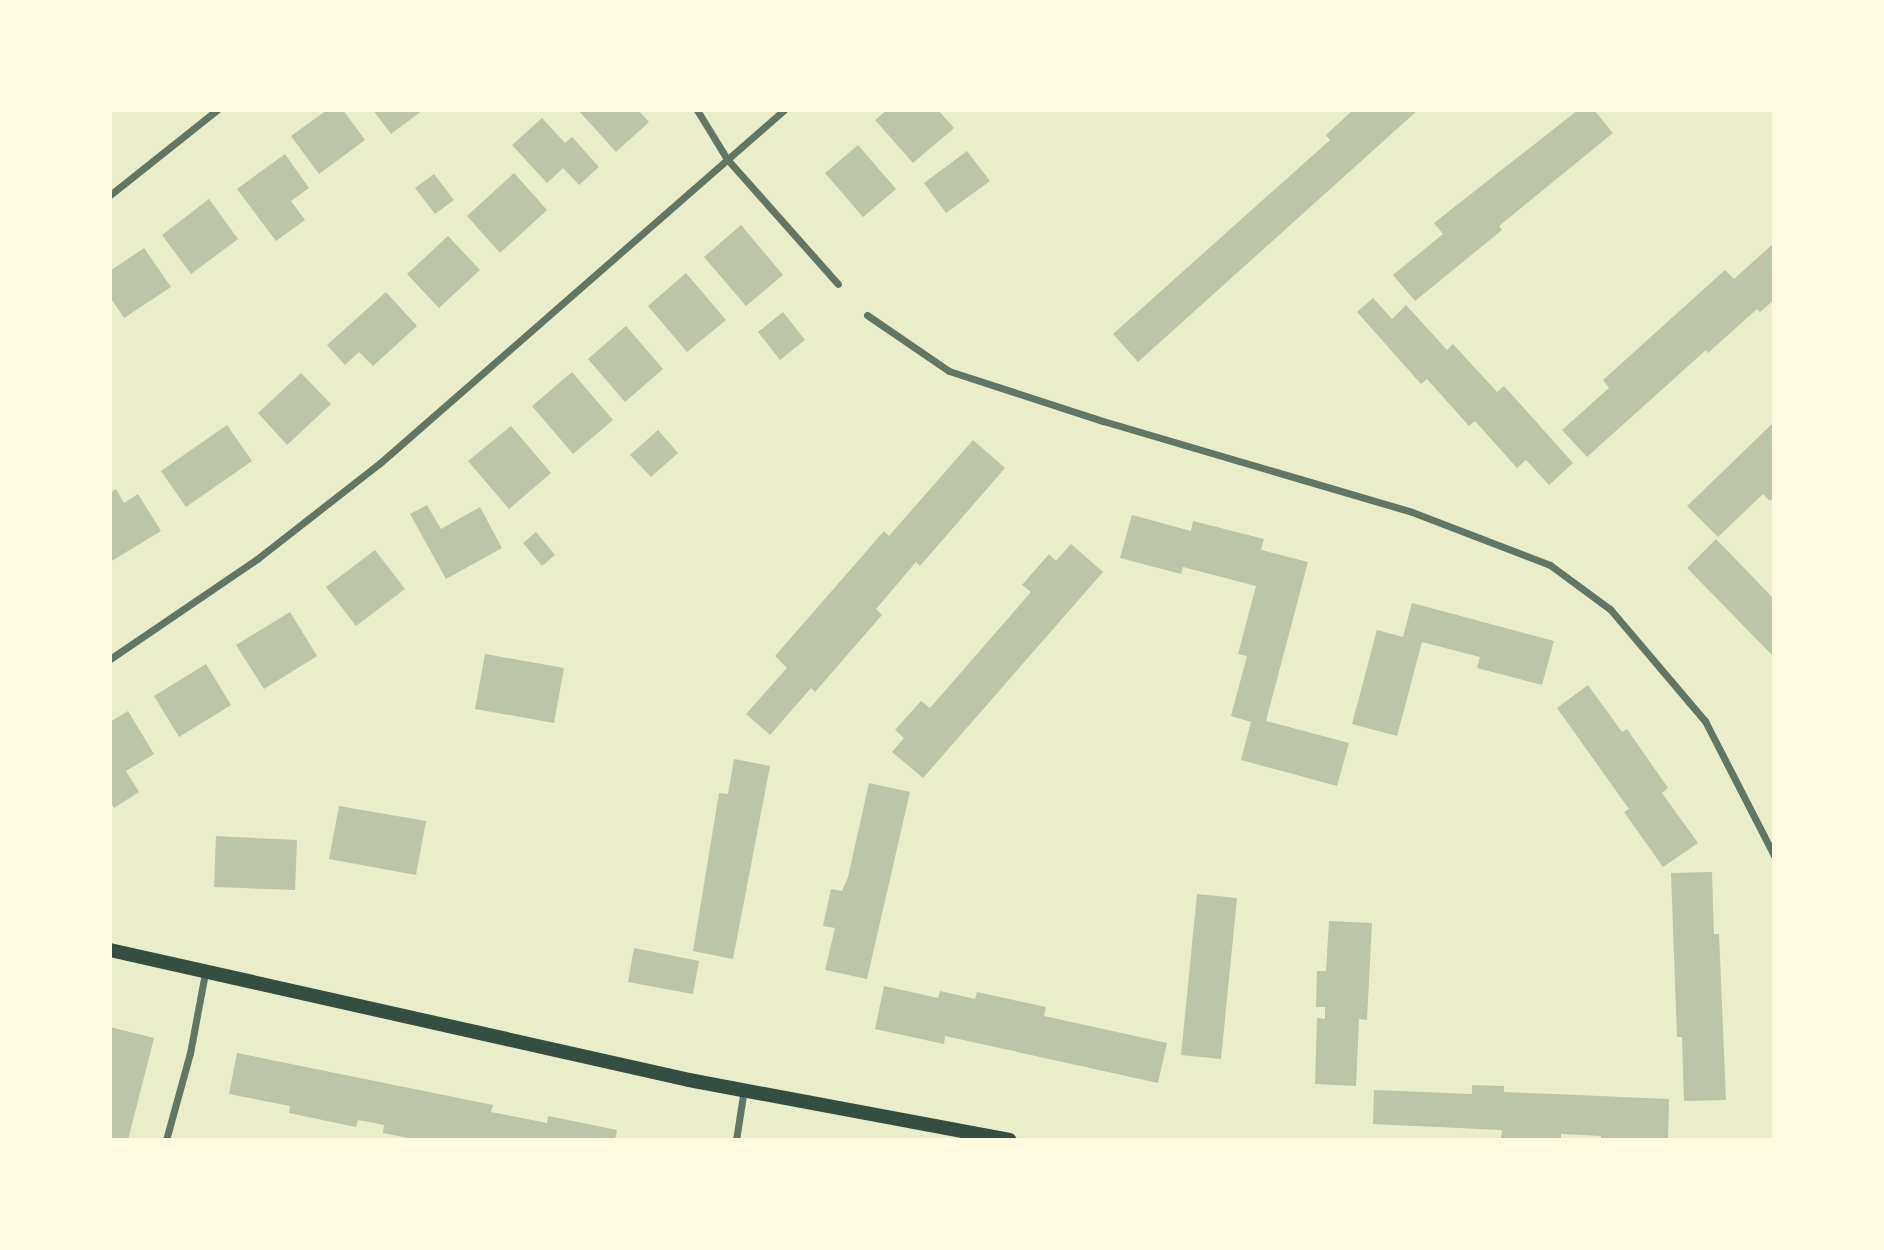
<!DOCTYPE html>
<style>
body{margin:0}
#map{position:relative;width:1884px;height:1250px;overflow:hidden;background:#e9edc9;font-family:Helvetica,sans-serif}
div>[style]{position:absolute}
[style*='--x']{left:calc(var(--x)*1px);top:calc(var(--y)*1px);width:calc(var(--w)*1px);rotate:calc(var(--a)*1deg)}
.building>*{inset:0;background:#bcc5a7}
.minor>*{height:7px;margin:-3.5px;padding:0 3.5px;transform-origin:3.5px;border-radius:3.5px;background:#617663}
.secondary>*{height:14px;margin:-7px;padding:0 7px;transform-origin:7px;border-radius:7px;background:#344e41}
span{translate:-50% -50%;white-space:nowrap;text-align:center;line-height:1.15;-webkit-text-stroke:7px #fefae0;paint-order:stroke}
.frame{position:absolute;inset:0;border:112px solid #fefae0;pointer-events:none}
</style>
<div id="map">
<div class="building">
<i style="clip-path:polygon(327px 110px,343px 110px,365px 140px,319px 174px,291px 136px)"></i>
<i style="clip-path:polygon(373px 110px,423px 110px,391px 134px)"></i>
<i style="clip-path:polygon(578px 110px,638px 110px,649px 122px,616px 152px)"></i>
<i style="clip-path:polygon(887px 110px,938px 110px,954px 128px,913px 163px,875px 120px)"></i>
<i style="clip-path:polygon(1353px 110px,1418px 110px,1138px 362px,1113px 334px,1330px 140px,1326px 135px)"></i>
<i style="clip-path:polygon(1578px 110px,1594px 110px,1613px 133px,1499px 226px,1502px 230px,1415px 301px,1393px 275px,1443px 234px,1434px 223px)"></i>
<i style="clip-path:polygon(542px 118px,565px 143px,572px 137px,599px 167px,579px 185px,563px 168px,547px 183px,512px 145px)"></i>
<i style="clip-path:polygon(858px 145px,896px 189px,863px 217px,825px 173px)"></i>
<i style="clip-path:polygon(967px 151px,990px 181px,946px 213px,924px 183px)"></i>
<i style="clip-path:polygon(285px 154px,309px 188px,291px 201px,305px 220px,276px 241px,237px 189px)"></i>
<i style="clip-path:polygon(514px 173px,547px 210px,500px 253px,467px 216px)"></i>
<i style="clip-path:polygon(434px 174px,454px 200px,435px 214px,415px 188px)"></i>
<i style="clip-path:polygon(209px 199px,238px 239px,191px 274px,162px 235px)"></i>
<i style="clip-path:polygon(741px 225px,783px 275px,746px 306px,704px 257px)"></i>
<i style="clip-path:polygon(448px 236px,480px 270px,439px 308px,407px 274px)"></i>
<i style="clip-path:polygon(1774px 243px,1774px 300px,1760px 312px,1757px 309px,1708px 353px,1706px 350px,1587px 457px,1562px 430px,1609px 388px,1603px 380px,1725px 270px,1734px 279px)"></i>
<i style="clip-path:polygon(144px 248px,171px 287px,124px 318px,110px 297px,110px 271px)"></i>
<i style="clip-path:polygon(686px 273px,726px 320px,687px 352px,648px 306px)"></i>
<i style="clip-path:polygon(386px 292px,417px 326px,373px 366px,359px 352px,345px 365px,327px 345px)"></i>
<i style="clip-path:polygon(1373px 298px,1392px 319px,1406px 305px,1447px 350px,1453px 344px,1497px 392px,1504px 386px,1573px 463px,1549px 485px,1526px 460px,1517px 468px,1475px 421px,1469px 426px,1427px 379px,1421px 384px,1357px 312px)"></i>
<i style="clip-path:polygon(783px 312px,805px 340px,780px 360px,758px 332px)"></i>
<i style="clip-path:polygon(626px 326px,663px 369px,625px 402px,588px 359px)"></i>
<i style="clip-path:polygon(572px 372px,613px 420px,573px 454px,532px 406px)"></i>
<i style="clip-path:polygon(301px 373px,331px 404px,287px 445px,258px 413px)"></i>
<i style="clip-path:polygon(1774px 422px,1774px 497px,1770px 501px,1763px 494px,1718px 537px,1687px 506px)"></i>
<i style="clip-path:polygon(227px 425px,252px 461px,186px 507px,161px 471px)"></i>
<i style="clip-path:polygon(511px 426px,551px 473px,509px 509px,468px 461px)"></i>
<i style="clip-path:polygon(658px 430px,678px 453px,651px 477px,630px 455px)"></i>
<i style="clip-path:polygon(973px 440px,1005px 468px,920px 566px,916px 562px,876px 609px,882px 615px,815px 692px,811px 688px,770px 735px,746px 714px,787px 668px,775px 656px,884px 531px,889px 536px)"></i>
<i style="clip-path:polygon(116px 489px,124px 503px,138px 494px,161px 531px,110px 562px,110px 493px)"></i>
<i style="clip-path:polygon(427px 505px,441px 529px,480px 507px,502px 548px,446px 579px,410px 514px)"></i>
<i style="clip-path:polygon(1132px 515px,1191px 531px,1193px 521px,1264px 539px,1261px 550px,1308px 562px,1266px 721px,1349px 743px,1337px 786px,1241px 760px,1251px 722px,1231px 716px,1247px 656px,1238px 654px,1256px 586px,1183px 567px,1181px 574px,1120px 558px)"></i>
<i style="clip-path:polygon(536px 532px,555px 555px,542px 566px,523px 543px)"></i>
<i style="clip-path:polygon(1716px 539px,1774px 599px,1774px 657px,1687px 568px)"></i>
<i style="clip-path:polygon(1071px 544px,1103px 572px,923px 778px,892px 752px,904px 738px,895px 730px,921px 701px,930px 708px,1031px 592px,1022px 585px,1049px 554px,1056px 561px)"></i>
<i style="clip-path:polygon(375px 550px,405px 589px,356px 626px,326px 587px)"></i>
<i style="clip-path:polygon(1412px 603px,1554px 641px,1542px 685px,1477px 668px,1480px 657px,1422px 642px,1397px 736px,1352px 724px,1377px 630px,1403px 637px)"></i>
<i style="clip-path:polygon(290px 612px,317px 656px,264px 689px,236px 645px)"></i>
<i style="clip-path:polygon(485px 654px,564px 668px,554px 723px,475px 709px)"></i>
<i style="clip-path:polygon(206px 664px,231px 705px,179px 737px,154px 696px)"></i>
<i style="clip-path:polygon(1588px 685px,1622px 732px,1627px 729px,1668px 788px,1662px 793px,1698px 843px,1663px 867px,1624px 812px,1629px 809px,1557px 708px)"></i>
<i style="clip-path:polygon(128px 711px,154px 754px,126px 771px,139px 792px,114px 808px,110px 801px,110px 722px)"></i>
<i style="clip-path:polygon(734px 759px,770px 766px,733px 959px,693px 951px,719px 793px,728px 794px)"></i>
<i style="clip-path:polygon(869px 783px,910px 792px,867px 979px,825px 970px,835px 928px,823px 926px,831px 889px,842px 891px,848px 877px)"></i>
<i style="clip-path:polygon(339px 806px,426px 821px,416px 875px,329px 859px)"></i>
<i style="clip-path:polygon(216px 836px,297px 840px,295px 890px,214px 887px)"></i>
<i style="clip-path:polygon(1712px 872px,1714px 934px,1719px 934px,1726px 1100px,1684px 1101px,1682px 1037px,1677px 1037px,1671px 873px)"></i>
<i style="clip-path:polygon(1197px 894px,1237px 898px,1221px 1059px,1181px 1055px)"></i>
<i style="clip-path:polygon(1329px 921px,1372px 923px,1367px 1020px,1359px 1019px,1356px 1086px,1315px 1084px,1317px 1018px,1325px 1019px,1325px 1007px,1316px 1007px,1317px 971px,1326px 971px)"></i>
<i style="clip-path:polygon(634px 948px,699px 961px,693px 994px,628px 982px)"></i>
<i style="clip-path:polygon(884px 986px,938px 998px,940px 991px,975px 999px,977px 992px,1046px 1007px,1044px 1016px,1167px 1043px,1158px 1083px,945px 1036px,944px 1044px,875px 1029px)"></i>
<i style="clip-path:polygon(110px 1027px,154px 1038px,128px 1140px,110px 1140px)"></i>
<i style="clip-path:polygon(237px 1053px,493px 1105px,491px 1112px,547px 1123px,548px 1116px,617px 1130px,615px 1140px,418px 1140px,383px 1133px,384px 1125px,358px 1120px,356px 1127px,289px 1113px,290px 1106px,229px 1094px)"></i>
<i style="clip-path:polygon(1472px 1085px,1504px 1086px,1504px 1092px,1669px 1099px,1668px 1140px,1601px 1140px,1601px 1136px,1561px 1134px,1561px 1140px,1501px 1138px,1502px 1130px,1373px 1124px,1374px 1090px,1472px 1094px)"></i>
</div>
<div class="minor">
<i style="--x:697;--y:110;--w:57;--a:58.5"></i>
<i style="--x:727;--y:159;--w:167;--a:48.4"></i>
<i style="--x:110;--y:195;--w:137;--a:-38.5"></i>
<i style="--x:867;--y:315;--w:99;--a:34.3"></i>
<i style="--x:949;--y:371;--w:162;--a:18"></i>
<i style="--x:1103;--y:421;--w:322;--a:16.4"></i>
<i style="--x:1412;--y:512;--w:148;--a:21"></i>
<i style="--x:1550;--y:565;--w:74;--a:36.3"></i>
<i style="--x:1610;--y:609;--w:147;--a:49.7"></i>
<i style="--x:1705;--y:721;--w:151;--a:62.8"></i>
<i style="--x:110;--y:659;--w:178;--a:-34.2"></i>
<i style="--x:257;--y:559;--w:156;--a:-38"></i>
<i style="--x:380;--y:463;--w:536;--a:-41.15"></i>
<i style="--x:166;--y:1140;--w:90;--a:-74.6"></i>
<i style="--x:190;--y:1053;--w:81;--a:-79.4"></i>
<i style="--x:736;--y:1140;--w:52;--a:-81.1"></i>
</div>
<div class="secondary">
<i style="--x:110;--y:950;--w:593;--a:12.65"></i>
<i style="--x:689;--y:1080;--w:326;--a:10.6"></i>
</div>
<div class="frame"></div>
</div>
